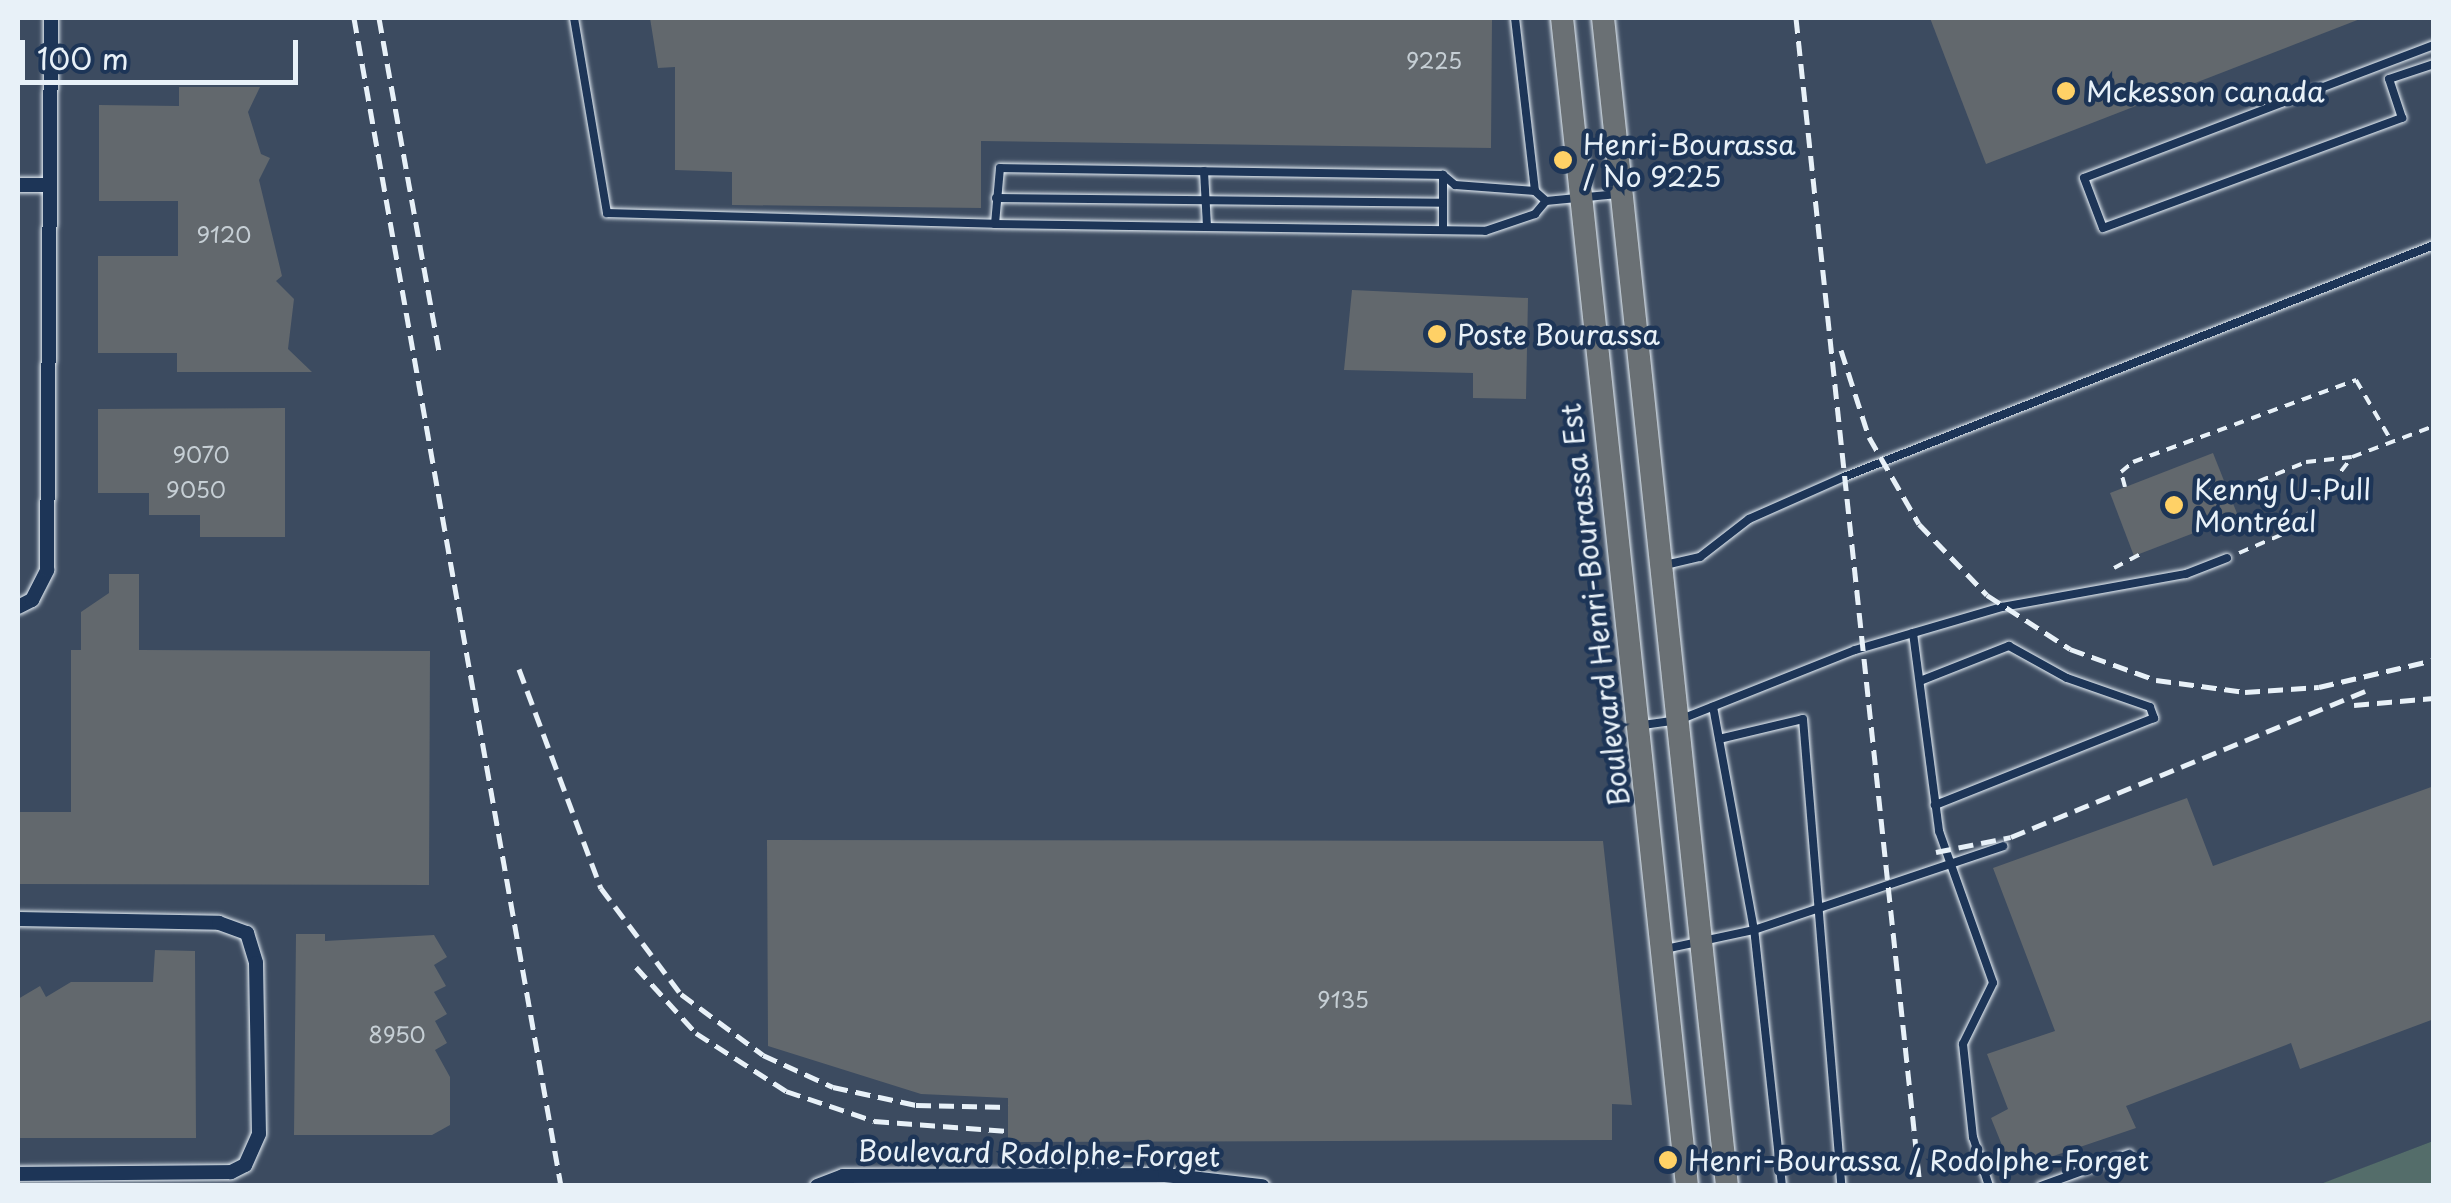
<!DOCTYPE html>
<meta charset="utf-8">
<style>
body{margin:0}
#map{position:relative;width:2451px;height:1203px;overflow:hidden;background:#2b3f5b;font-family:"Playpen Sans",sans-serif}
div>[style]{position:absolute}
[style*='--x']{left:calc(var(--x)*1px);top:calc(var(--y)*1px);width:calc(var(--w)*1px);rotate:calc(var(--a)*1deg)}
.built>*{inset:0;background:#3c4b60}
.green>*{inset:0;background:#546d6a}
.building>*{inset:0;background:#62686d}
.path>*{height:4px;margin-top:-2px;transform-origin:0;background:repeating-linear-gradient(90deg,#e8f1f8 0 10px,transparent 0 18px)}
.roads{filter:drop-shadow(0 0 2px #e8f1f8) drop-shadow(0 0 2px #e8f1f8)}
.lane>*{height:8px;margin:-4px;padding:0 4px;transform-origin:4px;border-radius:4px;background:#1d3557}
.street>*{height:14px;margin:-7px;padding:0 7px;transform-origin:7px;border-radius:7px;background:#1d3557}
.primary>*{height:22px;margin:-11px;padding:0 11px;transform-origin:11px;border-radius:11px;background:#6a7074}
.rail>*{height:5px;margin-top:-2.5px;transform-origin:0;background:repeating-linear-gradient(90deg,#e8f1f8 0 15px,transparent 0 23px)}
.dots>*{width:28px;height:28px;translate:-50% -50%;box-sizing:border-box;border:5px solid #1d3557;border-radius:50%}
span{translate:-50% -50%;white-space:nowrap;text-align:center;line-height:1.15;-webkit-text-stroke:9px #1d3557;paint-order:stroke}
.number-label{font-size:22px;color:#c6cfd5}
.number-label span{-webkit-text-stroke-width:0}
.poi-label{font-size:28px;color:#e8f1f8}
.left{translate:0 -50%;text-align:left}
.street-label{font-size:28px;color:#e8f1f8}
.frame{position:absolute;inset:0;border:20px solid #e8f1f8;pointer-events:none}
.scale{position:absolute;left:20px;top:40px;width:278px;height:45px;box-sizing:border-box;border:5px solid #e8f1f8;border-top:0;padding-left:12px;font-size:30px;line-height:35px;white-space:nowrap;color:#e8f1f8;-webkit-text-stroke:8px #1d3557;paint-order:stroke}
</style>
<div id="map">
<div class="built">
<i style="clip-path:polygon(18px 18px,2433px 18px,2433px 1141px,2317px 1186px,1256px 1186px,1165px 1175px,730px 1186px,18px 1185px)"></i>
</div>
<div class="green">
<i style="clip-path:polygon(2433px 1141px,2433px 1185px,2317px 1185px,2318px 1185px)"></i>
</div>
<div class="building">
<i style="clip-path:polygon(650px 18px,1492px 18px,1491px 148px,981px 141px,981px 208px,732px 205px,732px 172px,675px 170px,675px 67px,658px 68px)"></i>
<i style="clip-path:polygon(1930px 18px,2360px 18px,2360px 19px,1986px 164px)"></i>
<i style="clip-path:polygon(179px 87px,260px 87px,248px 112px,261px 154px,270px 158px,259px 180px,282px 276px,276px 281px,294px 299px,288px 349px,312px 372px,177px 372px,177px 353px,98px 353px,98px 256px,178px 256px,178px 201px,99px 201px,99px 105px,179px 106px)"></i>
<i style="clip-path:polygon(1352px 290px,1528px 298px,1526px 399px,1473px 398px,1473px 373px,1344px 370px)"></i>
<i style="clip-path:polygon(285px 408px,285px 537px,200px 537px,200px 515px,149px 515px,149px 493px,98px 493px,98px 409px)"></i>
<i style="clip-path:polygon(2213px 453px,2238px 516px,2134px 556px,2110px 493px)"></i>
<i style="clip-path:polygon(109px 574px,139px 574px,139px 650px,430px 651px,429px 885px,18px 884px,18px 812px,71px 812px,71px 650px,81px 650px,81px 612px,109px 593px)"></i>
<i style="clip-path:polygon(2434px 786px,2434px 1019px,2300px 1069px,2291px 1043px,2126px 1106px,2136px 1128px,2012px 1170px,1991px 1118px,2008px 1109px,1987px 1054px,2055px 1031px,1993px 868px,2187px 798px,2213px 866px)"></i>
<i style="clip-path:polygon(767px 840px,1603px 841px,1632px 1105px,1612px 1104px,1612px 1140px,1008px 1142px,1008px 1098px,921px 1094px,768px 1046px)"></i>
<i style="clip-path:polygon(296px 934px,325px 934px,325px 941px,434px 935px,447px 957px,434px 965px,446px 986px,434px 992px,447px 1014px,435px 1021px,447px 1043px,435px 1050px,450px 1077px,450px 1125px,432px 1135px,294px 1135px)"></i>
<i style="clip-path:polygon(155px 950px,195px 951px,196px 1138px,18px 1138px,18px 999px,40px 986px,46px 997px,71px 982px,153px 982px)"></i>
</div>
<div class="path">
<i style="--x:2125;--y:487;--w:16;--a:-105"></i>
<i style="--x:2121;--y:472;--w:16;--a:-40"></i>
<i style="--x:2133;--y:462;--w:238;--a:-20.2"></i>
<i style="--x:2356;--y:380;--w:72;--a:59.9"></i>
<i style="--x:2242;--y:488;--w:69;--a:-22.1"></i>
<i style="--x:2306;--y:462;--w:46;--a:-6.2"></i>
<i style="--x:2239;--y:553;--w:63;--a:-23.3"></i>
<i style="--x:2297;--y:528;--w:90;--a:-52.2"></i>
<i style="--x:2352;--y:457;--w:88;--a:-20.7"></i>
<i style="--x:2114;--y:568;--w:30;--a:-28"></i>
</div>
<div class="roads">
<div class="lane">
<i style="--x:574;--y:18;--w:198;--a:80.4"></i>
<i style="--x:607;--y:213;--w:388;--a:1.6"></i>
<i style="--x:995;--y:224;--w:490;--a:0.8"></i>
<i style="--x:1485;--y:231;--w:53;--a:-18.8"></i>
<i style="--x:1535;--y:214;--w:17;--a:-50"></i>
<i style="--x:1546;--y:201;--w:15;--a:-138"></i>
<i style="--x:1535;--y:191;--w:80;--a:-175.7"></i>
<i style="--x:1455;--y:185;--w:16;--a:-140"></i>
<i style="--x:1443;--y:175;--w:443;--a:-179.1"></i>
<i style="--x:1000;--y:168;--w:56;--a:95.1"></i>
<i style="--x:1515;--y:18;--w:174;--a:83.4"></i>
<i style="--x:2434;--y:45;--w:374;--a:159.2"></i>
<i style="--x:2084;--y:178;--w:53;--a:69.2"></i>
<i style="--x:2103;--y:228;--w:319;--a:-20.2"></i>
<i style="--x:2402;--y:118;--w:41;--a:-108.4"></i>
<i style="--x:2389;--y:79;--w:47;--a:-18.4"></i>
<i style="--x:1204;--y:171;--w:55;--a:86.9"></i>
<i style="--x:1443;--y:175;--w:55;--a:90"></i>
<i style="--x:996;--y:198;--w:447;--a:0.6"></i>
<i style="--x:1546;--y:201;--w:72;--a:-5.6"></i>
<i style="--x:1665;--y:565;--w:36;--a:-13"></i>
<i style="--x:1700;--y:557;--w:62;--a:-37.8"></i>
<i style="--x:1749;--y:519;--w:104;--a:-23.9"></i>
<i style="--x:1844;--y:477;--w:634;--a:-21.47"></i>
<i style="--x:1913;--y:633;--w:200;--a:82.5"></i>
<i style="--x:1939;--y:831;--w:161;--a:70.4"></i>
<i style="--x:1993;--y:983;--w:68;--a:116.2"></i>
<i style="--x:1963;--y:1044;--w:94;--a:83.9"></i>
<i style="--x:1973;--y:1137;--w:52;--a:71.9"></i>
<i style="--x:1920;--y:681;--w:96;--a:-21.5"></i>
<i style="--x:2009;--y:646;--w:66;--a:28.9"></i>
<i style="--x:2067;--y:678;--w:88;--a:19.3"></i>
<i style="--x:2150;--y:707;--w:12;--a:70"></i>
<i style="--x:2154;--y:718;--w:236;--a:158.3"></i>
<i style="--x:1643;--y:725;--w:36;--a:-8"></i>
<i style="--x:1679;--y:720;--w:189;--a:-21.7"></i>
<i style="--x:1855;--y:650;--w:153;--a:-16.3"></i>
<i style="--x:2002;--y:607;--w:187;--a:-10.2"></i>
<i style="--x:2186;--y:574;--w:44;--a:-21.3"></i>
<i style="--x:1719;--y:739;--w:86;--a:-13.4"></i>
<i style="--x:1803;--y:719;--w:469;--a:85.3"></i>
<i style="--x:1665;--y:949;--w:91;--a:-12.1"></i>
<i style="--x:1754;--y:930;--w:227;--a:-100.4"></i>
<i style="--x:1782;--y:1186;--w:258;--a:-96.2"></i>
<i style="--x:1754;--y:930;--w:263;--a:-18.6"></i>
<i style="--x:2041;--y:1186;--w:94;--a:-20"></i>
</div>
<div class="street">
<i style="--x:18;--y:185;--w:30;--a:0"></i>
<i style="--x:18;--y:607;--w:16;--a:-27"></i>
<i style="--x:32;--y:600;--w:34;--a:-63"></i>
<i style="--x:47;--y:570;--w:552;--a:-89.58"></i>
<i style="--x:18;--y:919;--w:201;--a:1.1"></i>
<i style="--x:219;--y:923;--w:30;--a:20"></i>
<i style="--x:247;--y:933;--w:31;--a:73"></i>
<i style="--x:256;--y:963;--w:171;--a:89"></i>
<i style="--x:259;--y:1134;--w:34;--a:114"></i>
<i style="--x:245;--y:1165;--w:16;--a:153"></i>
<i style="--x:231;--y:1172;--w:213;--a:179.5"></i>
<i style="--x:817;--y:1186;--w:28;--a:-21"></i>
<i style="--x:843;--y:1176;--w:322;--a:-0.2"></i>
<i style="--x:1165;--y:1175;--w:98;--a:6.5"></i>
</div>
<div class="primary">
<i style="--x:1562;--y:18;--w:1175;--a:83.89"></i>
<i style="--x:1603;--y:18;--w:1175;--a:83.94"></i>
</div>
</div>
<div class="rail">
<i style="--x:354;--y:18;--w:1186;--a:79.95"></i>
<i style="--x:379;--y:18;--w:344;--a:79.8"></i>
<i style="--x:1796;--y:18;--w:1175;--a:83.94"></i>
<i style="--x:1841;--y:350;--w:91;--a:72.2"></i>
<i style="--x:1869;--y:437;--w:100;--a:60.1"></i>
<i style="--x:1919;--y:524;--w:98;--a:46.2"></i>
<i style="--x:1987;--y:595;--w:99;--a:33"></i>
<i style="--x:2070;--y:649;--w:91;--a:19.8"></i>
<i style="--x:2156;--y:680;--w:90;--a:7.7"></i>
<i style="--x:2245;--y:692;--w:74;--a:-3.9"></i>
<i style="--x:2319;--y:687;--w:118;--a:-13.2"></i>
<i style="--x:519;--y:669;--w:234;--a:69.5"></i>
<i style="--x:601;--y:888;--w:133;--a:53"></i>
<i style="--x:681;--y:994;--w:102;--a:36.6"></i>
<i style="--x:763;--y:1055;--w:77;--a:24.6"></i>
<i style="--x:833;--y:1087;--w:85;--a:12.2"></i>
<i style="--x:916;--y:1105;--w:92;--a:1.2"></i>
<i style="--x:2354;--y:705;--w:80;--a:-5"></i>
<i style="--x:1936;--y:852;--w:76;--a:-11.3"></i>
<i style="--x:2011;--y:837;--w:391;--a:-22.4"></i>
<i style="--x:636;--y:967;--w:89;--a:47.7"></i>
<i style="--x:696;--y:1033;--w:107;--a:32.8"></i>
<i style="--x:786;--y:1091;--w:93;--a:18.8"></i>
<i style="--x:874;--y:1121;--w:134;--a:4.3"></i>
</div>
<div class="dots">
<i style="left:2066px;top:91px;background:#ffd166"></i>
<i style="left:1563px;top:160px;background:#ffd166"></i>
<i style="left:1437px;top:334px;background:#ffd166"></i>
<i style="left:2174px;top:505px;background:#ffd166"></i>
<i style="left:1668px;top:1160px;background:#ffd166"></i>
</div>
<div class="number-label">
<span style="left:1434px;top:60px">9225</span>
<span style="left:224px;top:234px">9120</span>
<span style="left:201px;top:454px">9070</span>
<span style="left:196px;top:489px">9050</span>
<span style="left:1343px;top:999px">9135</span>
<span style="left:397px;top:1034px">8950</span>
</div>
<div class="poi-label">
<span class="left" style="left:2086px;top:91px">Mckesson canada</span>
<span class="left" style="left:1583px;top:160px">Henri-Bourassa<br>/ No 9225</span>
<span class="left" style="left:1457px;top:334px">Poste Bourassa</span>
<span class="left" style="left:2194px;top:505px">Kenny U-Pull<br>Montréal</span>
<span class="left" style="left:1688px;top:1160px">Henri-Bourassa / Rodolphe-Forget</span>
</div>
<div class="street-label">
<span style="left:1594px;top:605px;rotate:-97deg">Boulevard Henri-Bourassa Est</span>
<span style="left:1039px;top:1153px;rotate:1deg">Boulevard Rodolphe-Forget</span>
</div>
<div class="frame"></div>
<div class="scale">100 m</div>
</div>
